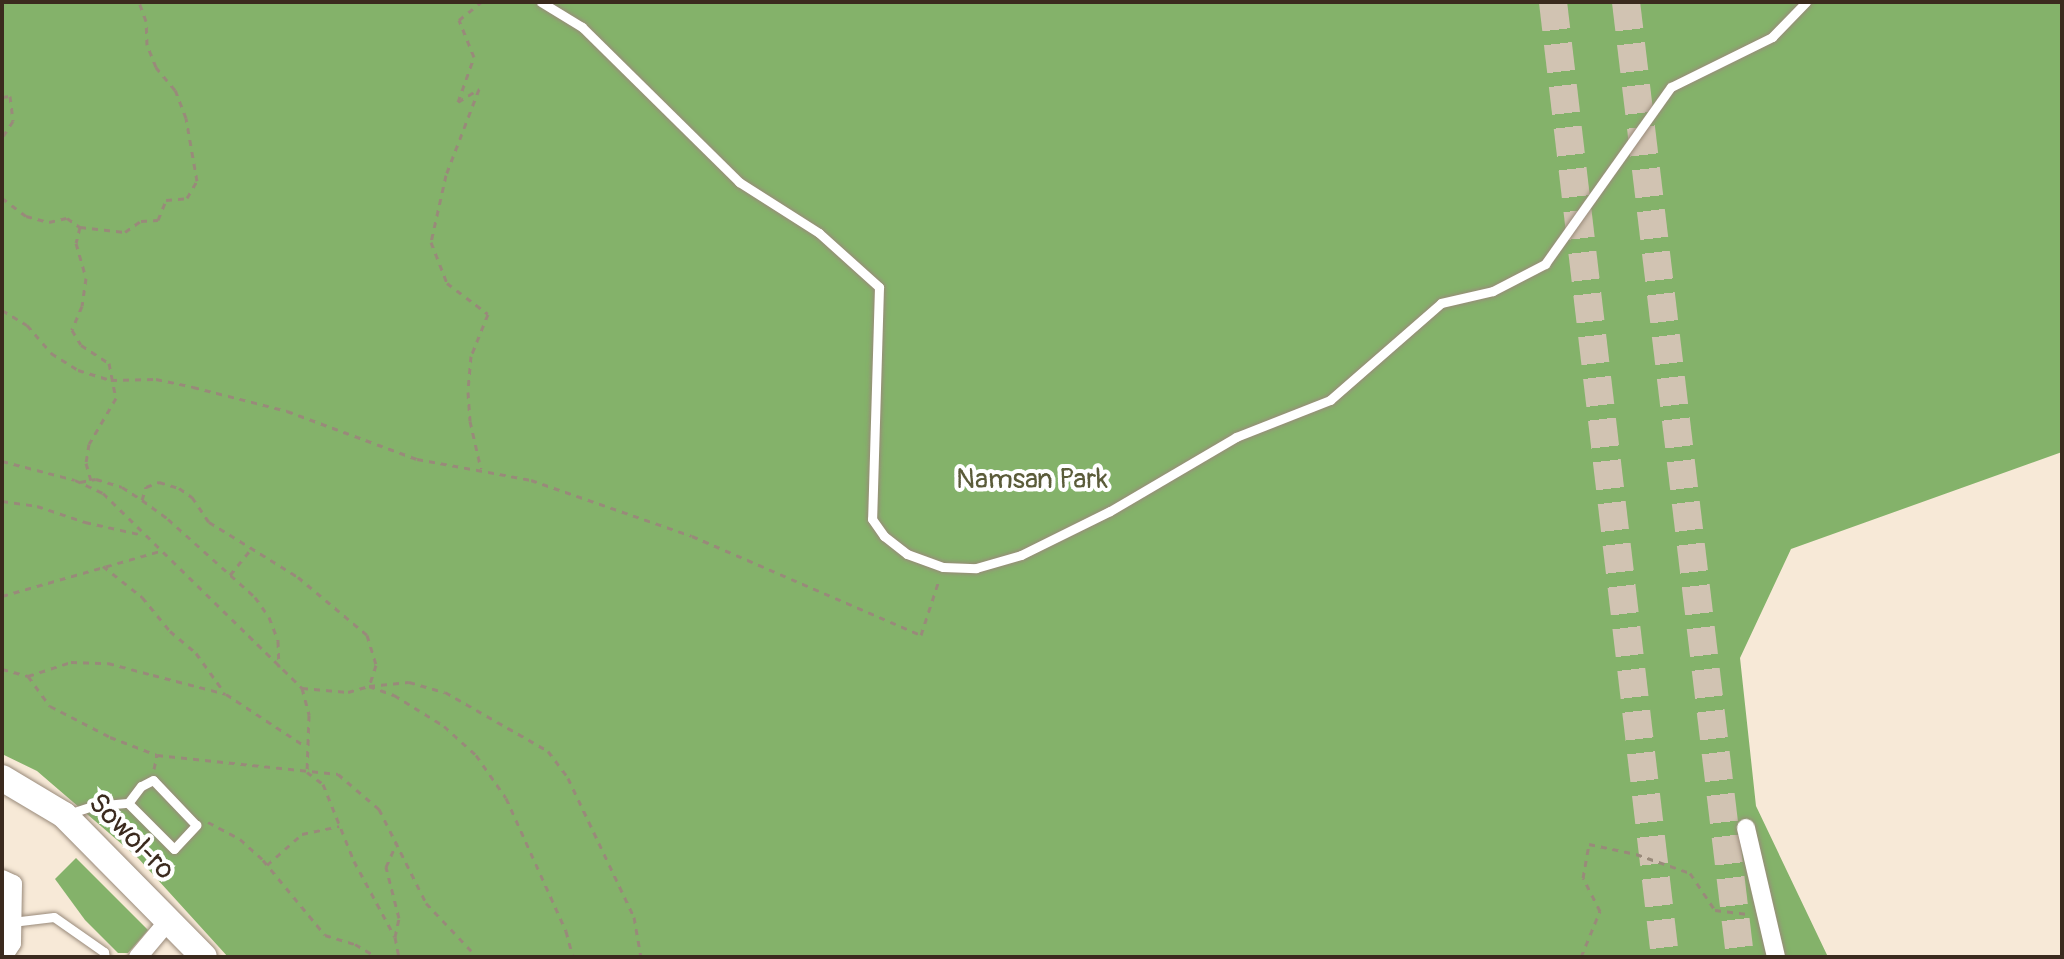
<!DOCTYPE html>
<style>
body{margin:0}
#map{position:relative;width:2064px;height:959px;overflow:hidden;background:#f7e9d7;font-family:Pangolin,sans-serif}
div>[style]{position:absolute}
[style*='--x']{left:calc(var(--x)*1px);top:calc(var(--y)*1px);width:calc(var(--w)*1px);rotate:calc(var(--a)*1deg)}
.forest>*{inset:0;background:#84b26a}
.primary-tunnel>*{height:28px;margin-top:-14px;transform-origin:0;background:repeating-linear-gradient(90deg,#d1c3b2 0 28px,transparent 0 42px)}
.path>*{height:3px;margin-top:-1.5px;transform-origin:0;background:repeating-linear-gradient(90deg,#998a7a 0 6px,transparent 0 12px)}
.roads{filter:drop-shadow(0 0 2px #998a7a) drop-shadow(0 0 2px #998a7a)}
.service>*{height:9px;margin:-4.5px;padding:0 4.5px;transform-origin:4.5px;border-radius:4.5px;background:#fff}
.minor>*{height:18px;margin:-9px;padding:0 9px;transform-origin:9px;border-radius:9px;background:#fff}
.secondary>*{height:26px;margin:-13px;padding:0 13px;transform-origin:13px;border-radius:13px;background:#fff}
span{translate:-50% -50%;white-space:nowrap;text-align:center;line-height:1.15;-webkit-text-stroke:8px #fff;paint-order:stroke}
.park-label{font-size:28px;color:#5b5c3a}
.street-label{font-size:28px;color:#3b2a1e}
.frame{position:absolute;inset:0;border:4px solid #3b2a1e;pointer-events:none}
</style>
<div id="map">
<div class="forest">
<i style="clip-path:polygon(2px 2px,2062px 2px,2062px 452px,1791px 549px,1740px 658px,1756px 806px,1828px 957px,228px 957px,138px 858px,37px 771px,2px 754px)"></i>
<i style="clip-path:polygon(76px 858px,148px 930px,128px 953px,118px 953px,85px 920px,55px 879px)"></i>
</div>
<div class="primary-tunnel">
<i style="--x:1553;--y:2;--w:962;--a:83.31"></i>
<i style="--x:1626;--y:2;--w:962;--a:83.19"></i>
</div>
<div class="path">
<i style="--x:2;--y:97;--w:8;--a:-7"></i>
<i style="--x:10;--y:96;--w:25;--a:83"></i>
<i style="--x:13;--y:121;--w:20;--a:123"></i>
<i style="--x:458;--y:102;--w:25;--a:-32"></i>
<i style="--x:479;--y:89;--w:92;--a:111"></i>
<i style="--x:446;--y:175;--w:69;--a:102.6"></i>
<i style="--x:431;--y:242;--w:44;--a:68.7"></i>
<i style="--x:447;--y:283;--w:51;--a:37.1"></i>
<i style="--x:488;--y:314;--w:45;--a:112"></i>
<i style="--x:471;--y:356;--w:36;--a:95"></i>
<i style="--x:468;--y:392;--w:29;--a:86"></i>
<i style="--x:470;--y:421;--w:49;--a:77.1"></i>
<i style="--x:458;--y:102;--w:48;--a:-70.4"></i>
<i style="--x:474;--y:57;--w:40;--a:-112"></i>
<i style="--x:459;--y:20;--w:28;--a:-39"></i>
<i style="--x:2;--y:198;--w:30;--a:37"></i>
<i style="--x:26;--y:216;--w:24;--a:15"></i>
<i style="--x:49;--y:222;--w:18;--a:-13"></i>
<i style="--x:67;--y:218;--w:16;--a:35"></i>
<i style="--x:80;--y:227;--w:45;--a:6.3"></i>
<i style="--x:125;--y:232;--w:19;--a:-35"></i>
<i style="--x:141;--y:221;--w:17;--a:-3"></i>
<i style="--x:158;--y:220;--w:22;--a:-68"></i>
<i style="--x:166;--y:200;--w:21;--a:-5"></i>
<i style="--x:187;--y:198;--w:20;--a:-60"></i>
<i style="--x:197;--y:181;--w:64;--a:-99.9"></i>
<i style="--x:186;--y:118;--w:30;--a:-111"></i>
<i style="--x:175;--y:90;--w:30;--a:-130"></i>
<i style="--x:156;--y:67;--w:24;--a:-112"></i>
<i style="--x:147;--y:45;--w:24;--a:-92"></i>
<i style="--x:146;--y:21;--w:20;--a:-110"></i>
<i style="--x:80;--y:227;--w:16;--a:104"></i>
<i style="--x:76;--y:243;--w:36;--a:74"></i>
<i style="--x:86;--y:278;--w:28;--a:98"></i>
<i style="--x:82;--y:306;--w:26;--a:113"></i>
<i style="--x:72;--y:330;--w:17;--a:59"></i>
<i style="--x:81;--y:345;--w:33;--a:33"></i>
<i style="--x:109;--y:363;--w:36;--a:79"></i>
<i style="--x:116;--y:398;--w:53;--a:120.4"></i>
<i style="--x:89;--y:444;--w:19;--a:99"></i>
<i style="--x:86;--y:463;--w:18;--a:74"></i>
<i style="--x:2;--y:310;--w:29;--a:31"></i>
<i style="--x:27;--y:325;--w:37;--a:49"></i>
<i style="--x:51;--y:353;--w:32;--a:32"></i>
<i style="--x:78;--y:370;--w:34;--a:17"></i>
<i style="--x:111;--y:380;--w:45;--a:-1.3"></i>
<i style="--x:156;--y:379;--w:38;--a:12"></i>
<i style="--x:193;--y:387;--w:97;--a:14.3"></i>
<i style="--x:287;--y:411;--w:139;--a:20.3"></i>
<i style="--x:417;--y:459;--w:116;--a:10.4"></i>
<i style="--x:531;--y:480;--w:170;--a:19.2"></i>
<i style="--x:692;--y:536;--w:249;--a:23.4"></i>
<i style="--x:921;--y:635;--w:58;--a:-71.9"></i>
<i style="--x:2;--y:461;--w:75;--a:14.6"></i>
<i style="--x:75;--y:480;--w:31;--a:25"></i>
<i style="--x:103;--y:493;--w:279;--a:44.4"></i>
<i style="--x:302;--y:688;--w:28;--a:75"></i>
<i style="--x:309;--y:715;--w:57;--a:92"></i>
<i style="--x:307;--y:772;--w:20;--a:37"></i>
<i style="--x:323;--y:784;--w:83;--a:68.1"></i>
<i style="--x:354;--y:861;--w:86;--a:61.7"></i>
<i style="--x:395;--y:937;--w:20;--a:79"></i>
<i style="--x:80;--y:482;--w:16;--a:-11"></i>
<i style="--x:96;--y:479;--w:27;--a:17"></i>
<i style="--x:122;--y:487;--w:24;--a:33"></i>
<i style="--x:142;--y:500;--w:32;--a:36"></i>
<i style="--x:168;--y:519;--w:117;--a:41.9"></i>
<i style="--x:255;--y:597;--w:24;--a:55"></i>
<i style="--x:269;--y:617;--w:26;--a:69"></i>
<i style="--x:278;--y:641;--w:26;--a:88"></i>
<i style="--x:142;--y:500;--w:14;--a:-73"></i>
<i style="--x:146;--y:487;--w:14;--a:-21"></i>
<i style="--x:159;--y:482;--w:21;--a:17"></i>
<i style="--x:179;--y:488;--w:16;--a:35"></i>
<i style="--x:192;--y:497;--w:30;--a:56"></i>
<i style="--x:209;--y:522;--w:105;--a:31.7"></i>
<i style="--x:298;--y:577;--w:90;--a:40"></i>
<i style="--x:367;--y:635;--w:31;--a:73"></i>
<i style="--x:376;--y:665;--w:22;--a:108"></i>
<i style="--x:369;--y:686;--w:27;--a:20"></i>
<i style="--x:394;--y:695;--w:59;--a:31.8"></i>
<i style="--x:444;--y:726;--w:43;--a:42.2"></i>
<i style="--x:476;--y:755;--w:52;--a:55.1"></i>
<i style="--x:506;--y:798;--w:146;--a:65.7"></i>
<i style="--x:566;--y:931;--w:27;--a:75"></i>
<i style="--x:2;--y:501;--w:35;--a:8"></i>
<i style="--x:37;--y:506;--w:51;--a:18.4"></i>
<i style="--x:85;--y:522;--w:59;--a:12.6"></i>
<i style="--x:103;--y:566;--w:50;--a:38.5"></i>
<i style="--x:142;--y:597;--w:44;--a:50.5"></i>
<i style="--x:170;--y:631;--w:34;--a:40"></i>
<i style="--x:196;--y:653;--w:48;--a:54.3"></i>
<i style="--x:230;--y:575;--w:36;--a:-51"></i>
<i style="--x:2;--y:596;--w:164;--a:-15.9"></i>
<i style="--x:2;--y:669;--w:27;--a:15"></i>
<i style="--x:28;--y:676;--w:37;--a:54"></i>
<i style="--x:50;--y:706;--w:68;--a:27.3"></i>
<i style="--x:110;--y:737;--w:50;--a:21"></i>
<i style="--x:157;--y:755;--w:182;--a:6"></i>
<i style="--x:338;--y:774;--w:54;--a:40.5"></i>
<i style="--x:379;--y:809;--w:105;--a:63.4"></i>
<i style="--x:426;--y:903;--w:74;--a:46.6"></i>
<i style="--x:28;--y:676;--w:45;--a:-18"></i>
<i style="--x:71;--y:662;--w:37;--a:2"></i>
<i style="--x:108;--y:663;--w:47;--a:14.9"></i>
<i style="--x:153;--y:675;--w:75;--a:14.6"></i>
<i style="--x:226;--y:694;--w:95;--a:33.4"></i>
<i style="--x:302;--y:688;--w:46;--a:5"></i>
<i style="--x:348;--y:692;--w:22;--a:-16"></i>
<i style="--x:369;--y:686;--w:40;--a:-5.7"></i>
<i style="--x:409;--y:682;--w:37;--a:16"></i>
<i style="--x:445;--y:692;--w:119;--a:29.8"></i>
<i style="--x:548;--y:751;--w:34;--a:53"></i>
<i style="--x:568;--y:778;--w:154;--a:64.6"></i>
<i style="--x:634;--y:917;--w:41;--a:80.1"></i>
<i style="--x:154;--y:769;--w:14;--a:-78"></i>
<i style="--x:208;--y:822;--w:36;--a:28"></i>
<i style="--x:240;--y:839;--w:31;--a:42"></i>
<i style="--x:263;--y:860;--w:97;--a:50.4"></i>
<i style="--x:325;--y:935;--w:31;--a:17"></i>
<i style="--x:355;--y:944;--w:26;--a:31"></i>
<i style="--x:267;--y:865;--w:47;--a:-41.5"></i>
<i style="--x:302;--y:834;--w:38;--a:-12"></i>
<i style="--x:395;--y:937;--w:19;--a:-78"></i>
<i style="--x:399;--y:918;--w:53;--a:-104.3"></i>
<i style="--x:386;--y:867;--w:27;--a:-66"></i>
<i style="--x:1581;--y:957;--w:50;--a:-67.6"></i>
<i style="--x:1600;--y:911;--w:37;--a:-117"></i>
<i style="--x:1583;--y:878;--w:35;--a:-80"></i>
<i style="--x:1589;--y:844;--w:48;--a:12"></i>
<i style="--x:1636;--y:854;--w:57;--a:19.4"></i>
<i style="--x:1690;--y:873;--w:45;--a:56"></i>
<i style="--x:1715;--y:910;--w:33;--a:7"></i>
</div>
<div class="roads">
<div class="service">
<i style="--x:541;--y:2;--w:48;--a:31.4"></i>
<i style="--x:582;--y:27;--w:221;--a:44.6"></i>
<i style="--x:739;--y:182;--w:95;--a:32.5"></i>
<i style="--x:819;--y:233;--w:81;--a:42"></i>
<i style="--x:879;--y:287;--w:232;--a:91.7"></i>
<i style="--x:872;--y:519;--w:21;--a:55"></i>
<i style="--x:884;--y:536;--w:29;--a:38"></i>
<i style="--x:907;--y:554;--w:38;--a:20"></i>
<i style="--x:943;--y:567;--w:33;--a:2"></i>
<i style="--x:976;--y:568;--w:47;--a:-16.1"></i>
<i style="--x:1021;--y:555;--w:99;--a:-26.3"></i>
<i style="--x:1110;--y:511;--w:146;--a:-30.4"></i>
<i style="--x:1236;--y:437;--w:101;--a:-21.5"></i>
<i style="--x:1330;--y:400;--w:147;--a:-41.1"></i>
<i style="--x:1441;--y:303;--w:53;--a:-13"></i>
<i style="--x:1493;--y:291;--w:59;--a:-27.4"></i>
<i style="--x:1545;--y:264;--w:217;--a:-54.6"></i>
<i style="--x:1671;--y:87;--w:113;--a:-26.3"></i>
<i style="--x:1772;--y:37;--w:49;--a:-45.8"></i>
<i style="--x:68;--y:814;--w:25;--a:-18"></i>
<i style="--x:92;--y:806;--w:36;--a:-5"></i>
<i style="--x:128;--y:803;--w:65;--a:45"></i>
<i style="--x:174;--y:849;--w:33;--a:-47"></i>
<i style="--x:196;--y:825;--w:62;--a:-133.7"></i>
<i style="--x:153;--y:780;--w:13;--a:153"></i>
<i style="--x:141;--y:786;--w:21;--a:127"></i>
<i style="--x:12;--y:922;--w:42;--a:-6.8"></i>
<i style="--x:54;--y:917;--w:61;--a:35"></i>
<i style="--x:104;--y:952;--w:5;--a:79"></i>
</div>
<div class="minor">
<i style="--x:1746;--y:828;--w:132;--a:76.9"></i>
<i style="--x:2;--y:879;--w:12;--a:24"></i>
<i style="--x:13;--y:884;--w:59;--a:91"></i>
<i style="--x:12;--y:943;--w:17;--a:123"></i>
<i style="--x:138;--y:957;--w:48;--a:-50"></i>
</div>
<div class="secondary">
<i style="--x:2;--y:778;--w:72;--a:30.8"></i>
<i style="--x:64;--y:815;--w:199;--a:45.4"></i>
</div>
</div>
<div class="park-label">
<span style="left:1032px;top:480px">Namsan Park</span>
</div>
<div class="street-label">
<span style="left:131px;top:837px;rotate:45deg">Sowol-ro</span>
</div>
<div class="frame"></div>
</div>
